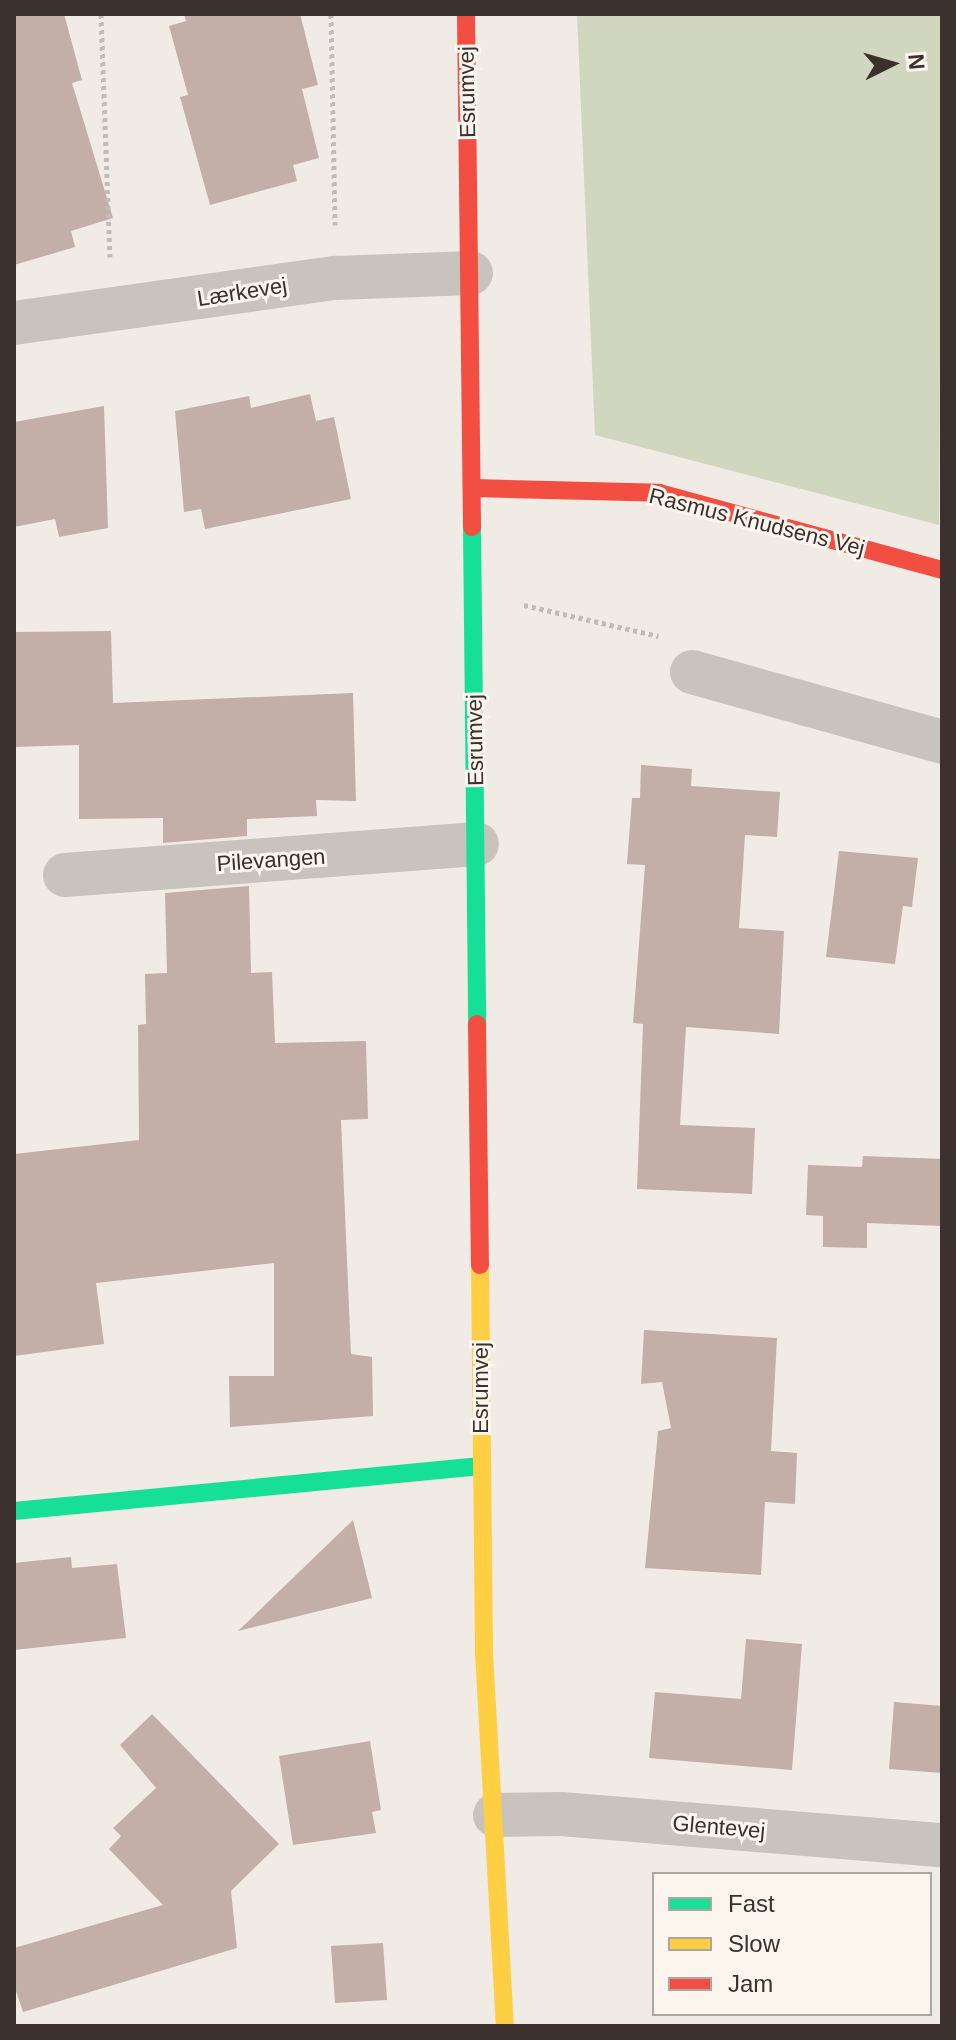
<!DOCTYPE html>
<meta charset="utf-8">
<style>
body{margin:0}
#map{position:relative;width:956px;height:2040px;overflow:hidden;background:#f0ebe5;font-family:Arial,sans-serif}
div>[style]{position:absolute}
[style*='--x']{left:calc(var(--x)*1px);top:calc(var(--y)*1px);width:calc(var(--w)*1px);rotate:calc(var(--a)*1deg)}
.green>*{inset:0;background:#d1d6bf}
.building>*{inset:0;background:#c3afa7}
.path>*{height:5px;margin-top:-2.5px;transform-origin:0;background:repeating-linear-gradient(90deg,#c2bbb6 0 4px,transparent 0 8px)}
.street>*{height:44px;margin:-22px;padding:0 22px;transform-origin:22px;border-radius:22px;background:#c9c3be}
.fast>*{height:18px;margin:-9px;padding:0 9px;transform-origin:9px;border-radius:9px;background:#16e098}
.slow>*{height:18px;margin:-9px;padding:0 9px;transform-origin:9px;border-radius:9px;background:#ffcf43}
.jam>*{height:18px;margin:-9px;padding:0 9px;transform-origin:9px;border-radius:9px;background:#f24e42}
span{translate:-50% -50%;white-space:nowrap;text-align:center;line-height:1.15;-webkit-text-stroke:6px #fbf5ee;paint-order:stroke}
.street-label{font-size:22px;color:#3b302b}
.frame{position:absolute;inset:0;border:16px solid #3b302b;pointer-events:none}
.legend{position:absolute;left:652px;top:1872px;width:280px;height:144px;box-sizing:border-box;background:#fbf5ee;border:2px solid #aea6a0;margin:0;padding:10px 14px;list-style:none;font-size:24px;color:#3b302b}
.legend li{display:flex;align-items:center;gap:16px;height:40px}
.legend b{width:40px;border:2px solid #aea6a0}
.north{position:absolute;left:852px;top:24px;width:80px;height:80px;-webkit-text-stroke:6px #fbf5ee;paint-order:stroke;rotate:85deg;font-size:22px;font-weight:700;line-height:32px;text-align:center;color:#3b302b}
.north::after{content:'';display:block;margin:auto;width:28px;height:36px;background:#3b302b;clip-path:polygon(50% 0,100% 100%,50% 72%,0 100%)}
</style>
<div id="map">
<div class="green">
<i style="clip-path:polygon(577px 14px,942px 14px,939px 525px,595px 435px)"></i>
</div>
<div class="building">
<i style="clip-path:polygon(14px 14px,64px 14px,82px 80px,72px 83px,113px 218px,71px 231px,75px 247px,14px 265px)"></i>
<i style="clip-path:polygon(184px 14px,300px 14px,318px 85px,302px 89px,319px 158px,293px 165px,297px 181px,210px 205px,180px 97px,188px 95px,169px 26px,186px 21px)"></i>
<i style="clip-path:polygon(310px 394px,316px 421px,334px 417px,351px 499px,205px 529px,201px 509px,184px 512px,175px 411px,249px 396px,251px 408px)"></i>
<i style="clip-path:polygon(104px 406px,108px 528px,59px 537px,55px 519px,14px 527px,14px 422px)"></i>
<i style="clip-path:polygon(111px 631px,113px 703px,353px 693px,356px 801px,316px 800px,317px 816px,247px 819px,247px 836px,163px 843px,163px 818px,79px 819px,79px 745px,14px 747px,14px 632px)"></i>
<i style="clip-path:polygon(641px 765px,692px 769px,691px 786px,780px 792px,777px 837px,745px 835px,739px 928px,784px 931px,779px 1034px,686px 1027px,680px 1125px,755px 1128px,752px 1194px,637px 1189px,643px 1024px,633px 1023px,645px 865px,627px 864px,632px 798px,640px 798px)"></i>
<i style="clip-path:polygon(839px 851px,918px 858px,912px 907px,903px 906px,895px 964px,826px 957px)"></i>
<i style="clip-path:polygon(249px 886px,251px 973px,272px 972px,275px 1043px,366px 1041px,368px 1119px,341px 1120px,351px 1354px,372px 1357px,373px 1416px,230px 1427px,229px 1376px,274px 1376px,274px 1263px,96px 1283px,104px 1344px,14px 1356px,14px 1154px,139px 1140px,138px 1025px,146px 1024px,145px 974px,167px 973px,165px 893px)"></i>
<i style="clip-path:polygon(863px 1156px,942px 1159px,942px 1226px,867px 1223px,867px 1248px,823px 1247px,823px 1216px,806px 1215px,808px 1165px,862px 1167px)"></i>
<i style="clip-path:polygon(644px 1330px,777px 1338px,771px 1451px,797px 1453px,795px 1504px,765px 1502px,761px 1575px,645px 1568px,658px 1431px,671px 1428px,662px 1382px,641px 1384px)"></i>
<i style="clip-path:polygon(353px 1520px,372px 1598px,238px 1631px)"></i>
<i style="clip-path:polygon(71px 1557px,72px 1568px,117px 1564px,126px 1638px,14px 1650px,14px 1563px)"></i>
<i style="clip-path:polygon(746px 1639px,802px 1644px,792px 1770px,649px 1758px,655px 1692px,741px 1699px)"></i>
<i style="clip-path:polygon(894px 1702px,942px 1706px,942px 1773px,889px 1769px)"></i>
<i style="clip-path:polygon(152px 1714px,279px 1844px,231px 1891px,237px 1948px,23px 2012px,14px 1985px,14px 1948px,163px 1905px,109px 1849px,121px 1836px,113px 1828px,156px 1788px,120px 1745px)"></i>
<i style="clip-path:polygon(370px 1741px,381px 1810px,372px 1812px,376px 1833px,293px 1845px,279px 1756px)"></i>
<i style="clip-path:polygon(383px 1943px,387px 2000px,335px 2003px,331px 1946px)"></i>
</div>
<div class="path">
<i style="--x:101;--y:14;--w:243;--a:87.9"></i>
<i style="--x:331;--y:14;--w:211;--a:88.9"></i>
<i style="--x:524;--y:605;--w:138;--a:13"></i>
</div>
<div class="street">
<i style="--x:14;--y:323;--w:325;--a:-8"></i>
<i style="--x:336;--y:278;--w:135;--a:-2.1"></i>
<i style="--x:692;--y:672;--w:260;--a:15.6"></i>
<i style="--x:65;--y:875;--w:413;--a:-4.3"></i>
<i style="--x:495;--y:1815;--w:66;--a:-0.9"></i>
<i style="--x:561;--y:1814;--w:382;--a:4.7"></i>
</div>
<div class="fast">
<i style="--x:472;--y:527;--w:497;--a:89.4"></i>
<i style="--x:14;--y:1511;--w:469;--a:-5.5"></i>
</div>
<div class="slow">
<i style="--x:480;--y:1265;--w:388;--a:89.4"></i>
<i style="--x:484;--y:1653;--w:374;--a:86.8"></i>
</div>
<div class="jam">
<i style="--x:466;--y:14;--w:513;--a:89.33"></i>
<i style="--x:473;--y:488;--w:186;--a:1.5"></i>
<i style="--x:659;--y:493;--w:293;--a:15.2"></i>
<i style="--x:477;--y:1024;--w:241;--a:89.3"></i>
</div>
<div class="street-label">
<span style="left:467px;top:92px;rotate:-91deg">Esrumvej</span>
<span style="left:242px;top:292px;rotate:-9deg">Lærkevej</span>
<span style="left:757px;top:522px;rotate:14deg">Rasmus Knudsens Vej</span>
<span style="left:475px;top:740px;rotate:-91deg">Esrumvej</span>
<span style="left:271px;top:860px;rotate:-4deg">Pilevangen</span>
<span style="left:481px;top:1388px;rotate:-90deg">Esrumvej</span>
<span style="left:719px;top:1827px;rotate:5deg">Glentevej</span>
</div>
<div class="frame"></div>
<ul class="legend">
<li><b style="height:10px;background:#16e098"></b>Fast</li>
<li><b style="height:10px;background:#ffcf43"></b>Slow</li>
<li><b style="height:10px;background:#f24e42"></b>Jam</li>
</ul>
<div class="north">N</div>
</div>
